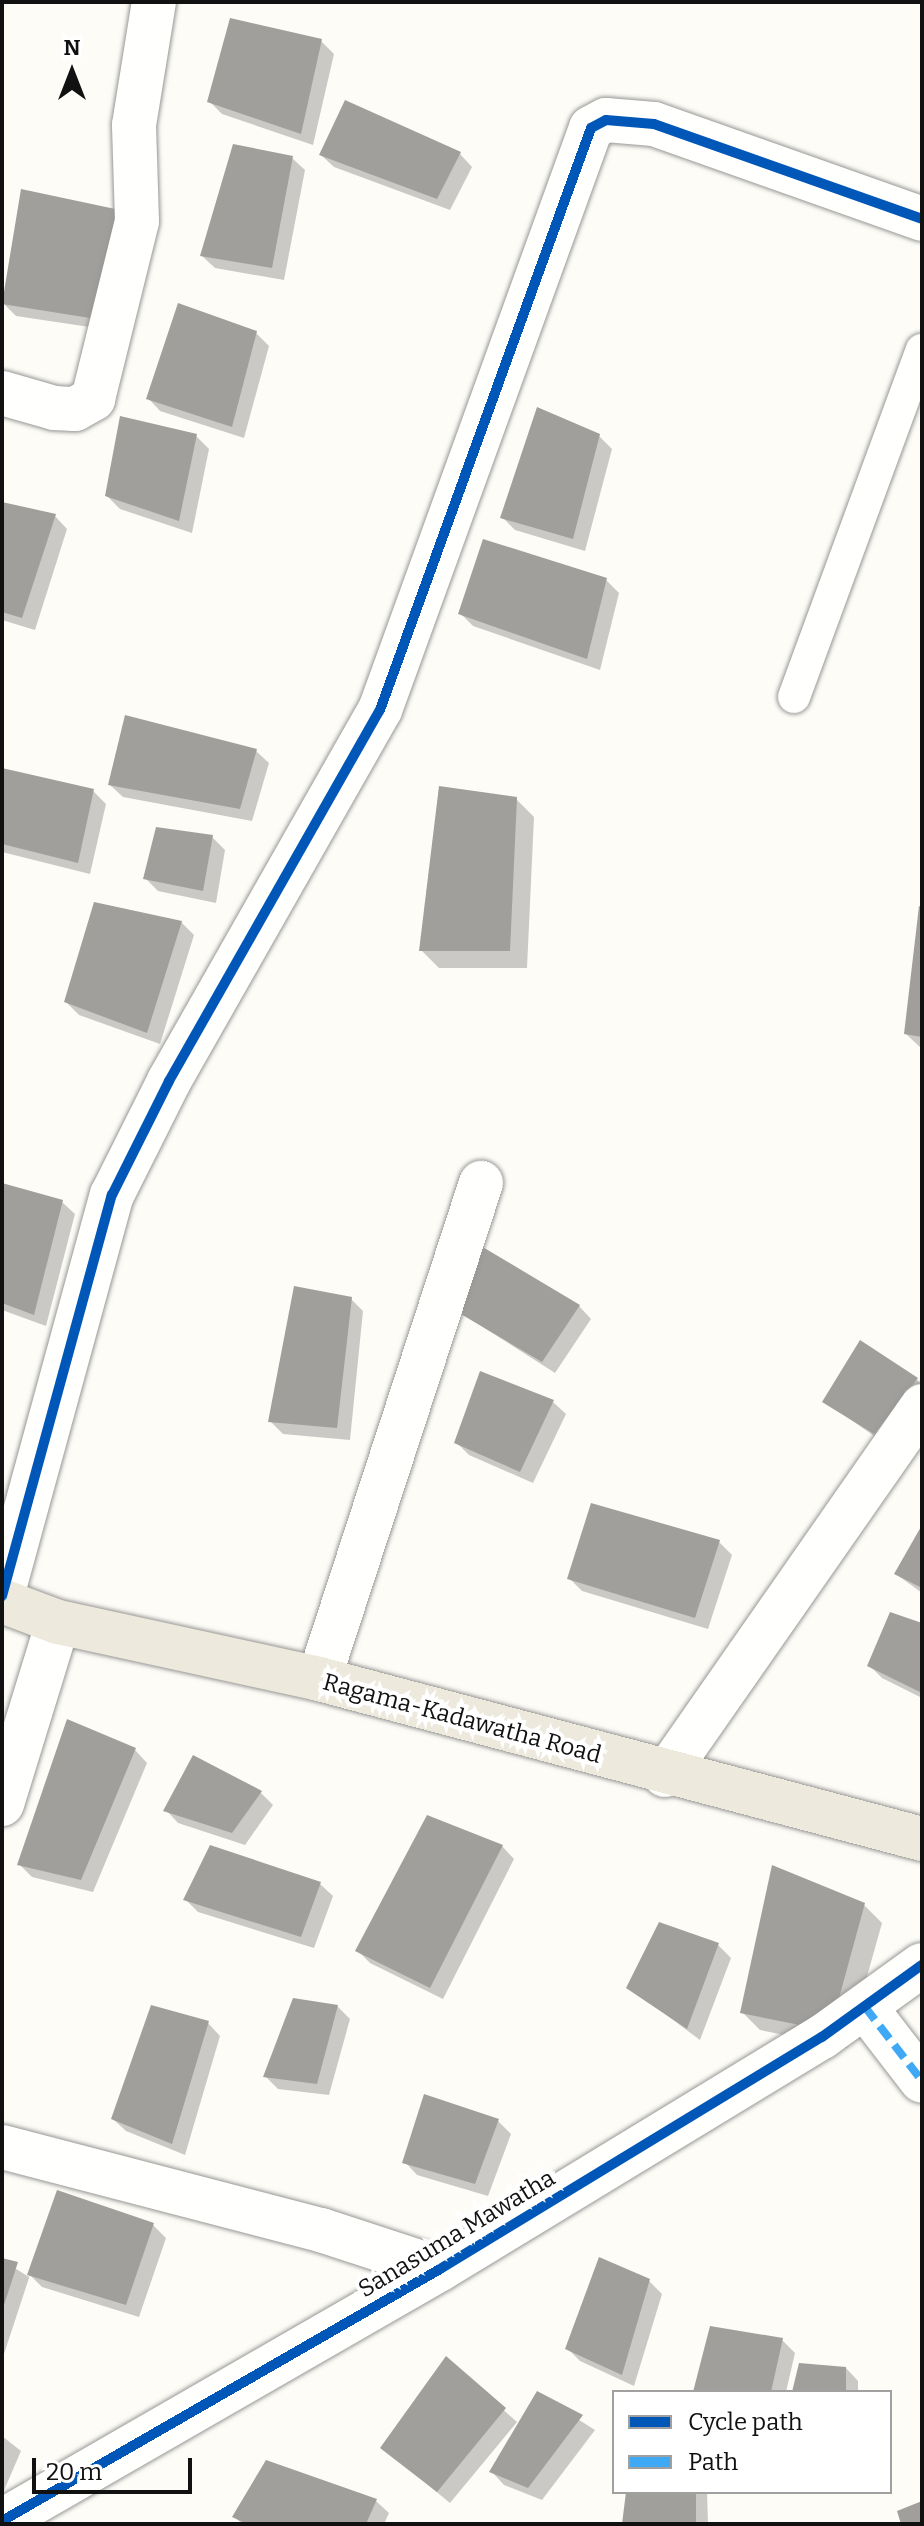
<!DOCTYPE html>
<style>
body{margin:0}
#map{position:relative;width:924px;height:2526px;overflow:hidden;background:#fdfcf7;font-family:Bitter,serif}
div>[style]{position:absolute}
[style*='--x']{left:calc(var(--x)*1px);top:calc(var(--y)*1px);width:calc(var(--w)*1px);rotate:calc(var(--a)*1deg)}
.shadow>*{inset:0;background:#0003}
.building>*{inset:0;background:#a19f9c}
.roads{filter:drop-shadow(0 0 2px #979795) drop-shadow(0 0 2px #979795)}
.service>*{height:32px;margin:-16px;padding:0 16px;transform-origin:16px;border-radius:16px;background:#fffffe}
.minor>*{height:44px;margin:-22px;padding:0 22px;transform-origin:22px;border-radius:22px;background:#fffffe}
.primary>*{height:44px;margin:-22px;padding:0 22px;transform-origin:22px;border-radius:22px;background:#ede9dc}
.quiet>*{height:8px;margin-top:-4px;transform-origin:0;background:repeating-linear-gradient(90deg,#3fa9f5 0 16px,transparent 0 24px)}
.cycleway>*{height:10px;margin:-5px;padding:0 5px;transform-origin:5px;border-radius:5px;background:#0057b8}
span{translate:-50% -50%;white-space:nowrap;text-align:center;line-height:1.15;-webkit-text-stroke:8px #fff;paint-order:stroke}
.street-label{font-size:24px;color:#111}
.frame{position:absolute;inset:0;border:4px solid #111;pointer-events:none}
.legend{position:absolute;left:612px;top:2390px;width:280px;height:104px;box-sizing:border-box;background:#fff;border:2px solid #a0a0a0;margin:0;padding:10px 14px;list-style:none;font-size:24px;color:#111}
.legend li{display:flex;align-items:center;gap:16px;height:40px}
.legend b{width:40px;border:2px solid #a0a0a0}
.north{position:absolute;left:32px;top:32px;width:80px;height:80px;-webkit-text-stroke:6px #fff;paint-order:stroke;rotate:0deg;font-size:22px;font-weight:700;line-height:32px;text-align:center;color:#111}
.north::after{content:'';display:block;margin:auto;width:28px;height:36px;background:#111;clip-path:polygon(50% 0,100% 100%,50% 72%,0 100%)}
.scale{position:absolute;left:32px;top:2458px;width:160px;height:36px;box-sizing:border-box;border:4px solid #111;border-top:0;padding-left:10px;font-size:24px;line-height:28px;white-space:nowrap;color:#111;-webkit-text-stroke:6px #fff;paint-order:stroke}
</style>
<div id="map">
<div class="shadow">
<i style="clip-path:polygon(321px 41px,334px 54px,313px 145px,222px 114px,209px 101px)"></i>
<i style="clip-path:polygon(460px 154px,472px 167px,450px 210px,334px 167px,321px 155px)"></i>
<i style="clip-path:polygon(292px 158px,305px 170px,284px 280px,215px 268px,202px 256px)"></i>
<i style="clip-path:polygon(119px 212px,103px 329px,16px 316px,3px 303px)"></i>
<i style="clip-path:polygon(256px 333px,269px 346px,244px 438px,160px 411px,148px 398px)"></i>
<i style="clip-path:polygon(196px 436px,209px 449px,192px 533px,120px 509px,107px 496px)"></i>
<i style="clip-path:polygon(599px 436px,612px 449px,585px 551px,515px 530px,502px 517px)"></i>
<i style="clip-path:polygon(2px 504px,55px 516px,67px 529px,35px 630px,2px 620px)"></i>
<i style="clip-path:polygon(606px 580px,619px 593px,600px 670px,473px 626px,460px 613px)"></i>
<i style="clip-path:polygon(256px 751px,269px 763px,252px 821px,123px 797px,110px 785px)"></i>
<i style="clip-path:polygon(2px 770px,93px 791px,106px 804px,90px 874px,2px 852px)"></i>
<i style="clip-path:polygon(516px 799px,534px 817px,527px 968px,439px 968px,421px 950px)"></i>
<i style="clip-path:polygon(212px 837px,225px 850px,216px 903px,158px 891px,145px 878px)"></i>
<i style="clip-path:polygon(922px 909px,922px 1049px,906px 1034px)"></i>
<i style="clip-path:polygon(181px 922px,194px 935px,160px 1044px,79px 1015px,66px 1002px)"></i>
<i style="clip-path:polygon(2px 1185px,62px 1202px,75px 1214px,46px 1326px,2px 1310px)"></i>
<i style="clip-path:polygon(351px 1299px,363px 1311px,350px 1440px,283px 1434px,270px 1421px)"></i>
<i style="clip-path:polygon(579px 1306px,591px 1319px,555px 1373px,456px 1310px)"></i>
<i style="clip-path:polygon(916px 1379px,922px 1385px,887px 1445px,824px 1401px)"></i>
<i style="clip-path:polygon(553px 1402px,566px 1414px,533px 1483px,469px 1455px,456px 1442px)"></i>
<i style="clip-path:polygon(922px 1529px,922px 1593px,896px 1574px)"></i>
<i style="clip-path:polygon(719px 1542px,732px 1555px,708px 1629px,582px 1591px,569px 1578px)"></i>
<i style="clip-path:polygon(922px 1625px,922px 1698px,882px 1678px,869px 1665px)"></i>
<i style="clip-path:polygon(135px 1750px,147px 1763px,93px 1892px,32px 1877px,19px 1864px)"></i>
<i style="clip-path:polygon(261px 1793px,273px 1805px,245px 1845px,178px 1823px,166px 1810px)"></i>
<i style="clip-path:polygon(502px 1846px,514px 1859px,443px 1999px,370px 1963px,358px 1951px)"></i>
<i style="clip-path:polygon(320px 1884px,333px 1896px,314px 1948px,198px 1912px,185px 1899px)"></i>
<i style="clip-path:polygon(864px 1905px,882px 1923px,847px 2048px,760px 2030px,742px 2012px)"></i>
<i style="clip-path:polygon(660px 1924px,718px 1945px,731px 1958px,700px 2040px,629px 1987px)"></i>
<i style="clip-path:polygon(337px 2006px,350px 2019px,329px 2095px,278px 2089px,265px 2076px)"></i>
<i style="clip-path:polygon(208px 2023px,220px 2036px,185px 2155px,126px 2131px,113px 2119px)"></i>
<i style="clip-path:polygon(498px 2121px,511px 2134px,488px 2196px,417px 2175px,405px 2162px)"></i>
<i style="clip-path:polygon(58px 2193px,153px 2225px,166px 2238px,139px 2317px,42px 2287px,30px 2275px,2px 2360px,2px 2260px,29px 2277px)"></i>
<i style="clip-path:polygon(649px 2281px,662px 2294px,634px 2386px,580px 2361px,567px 2348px)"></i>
<i style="clip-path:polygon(782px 2340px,795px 2353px,786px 2392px,695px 2392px)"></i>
<i style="clip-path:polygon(446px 2359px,517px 2422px,450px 2503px,383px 2448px)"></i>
<i style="clip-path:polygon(846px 2368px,858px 2381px,858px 2392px,794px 2392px)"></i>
<i style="clip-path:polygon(538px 2394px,595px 2430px,542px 2500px,504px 2485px,492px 2472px)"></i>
<i style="clip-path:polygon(2px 2436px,21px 2451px,2px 2495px)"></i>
<i style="clip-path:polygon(267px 2462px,376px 2501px,389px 2513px,384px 2524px,242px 2524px,234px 2516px)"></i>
<i style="clip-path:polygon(628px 2492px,707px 2492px,708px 2524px,624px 2524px)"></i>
</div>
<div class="building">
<i style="clip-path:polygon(230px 18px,322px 39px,301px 134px,207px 102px)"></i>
<i style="clip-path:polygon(345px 100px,461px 152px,437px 199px,319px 155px)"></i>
<i style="clip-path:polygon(233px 144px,293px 156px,272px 268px,200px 256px)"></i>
<i style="clip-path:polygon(21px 189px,120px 210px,90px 318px,2px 304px)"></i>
<i style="clip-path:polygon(178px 303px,257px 331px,232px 427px,146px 399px)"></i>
<i style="clip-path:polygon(537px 407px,600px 434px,573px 539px,500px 518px)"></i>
<i style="clip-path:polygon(120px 416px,197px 434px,179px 521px,105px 496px)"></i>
<i style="clip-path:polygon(2px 502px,56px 514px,22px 618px,2px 612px)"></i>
<i style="clip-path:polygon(483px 539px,607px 578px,587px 659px,458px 614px)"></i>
<i style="clip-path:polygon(125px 715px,257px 749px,240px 809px,108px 785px)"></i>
<i style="clip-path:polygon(2px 768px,94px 789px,78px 863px,2px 844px)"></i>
<i style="clip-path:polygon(439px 786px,517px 797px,510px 951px,419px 951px)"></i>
<i style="clip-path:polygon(156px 827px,213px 835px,203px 891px,143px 879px)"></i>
<i style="clip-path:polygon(94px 902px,182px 921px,147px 1033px,64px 1002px)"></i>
<i style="clip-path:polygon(919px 906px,922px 907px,922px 1037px,904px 1034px)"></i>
<i style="clip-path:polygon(2px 1183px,63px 1200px,34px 1315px,2px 1303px)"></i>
<i style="clip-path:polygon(481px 1246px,580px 1305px,542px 1362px,454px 1310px)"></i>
<i style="clip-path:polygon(294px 1286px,352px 1297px,337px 1428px,268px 1422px)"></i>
<i style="clip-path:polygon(860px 1340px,918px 1378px,874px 1434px,822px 1402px)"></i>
<i style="clip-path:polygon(480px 1371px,554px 1400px,520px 1472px,454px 1443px)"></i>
<i style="clip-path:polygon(591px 1503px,720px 1540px,695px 1618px,567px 1579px)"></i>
<i style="clip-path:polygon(922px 1525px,922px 1588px,894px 1574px)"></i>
<i style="clip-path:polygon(890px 1612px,922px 1623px,922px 1693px,867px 1666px)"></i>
<i style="clip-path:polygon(67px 1719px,136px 1748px,81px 1880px,17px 1865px)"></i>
<i style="clip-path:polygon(193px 1755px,262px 1791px,232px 1833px,163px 1811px)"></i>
<i style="clip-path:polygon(427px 1815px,503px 1845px,430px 1988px,355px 1951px)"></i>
<i style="clip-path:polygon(210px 1845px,321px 1882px,301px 1937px,183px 1900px)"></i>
<i style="clip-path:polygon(772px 1865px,865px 1903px,830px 2031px,740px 2013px)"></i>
<i style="clip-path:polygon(659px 1922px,719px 1943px,687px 2029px,626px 1988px)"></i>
<i style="clip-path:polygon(293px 1998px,338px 2005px,317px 2084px,263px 2077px)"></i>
<i style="clip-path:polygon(151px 2005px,209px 2021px,172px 2144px,111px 2119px)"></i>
<i style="clip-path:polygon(424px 2094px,499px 2119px,475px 2184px,402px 2163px)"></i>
<i style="clip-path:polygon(57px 2190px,154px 2223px,126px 2305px,27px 2275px)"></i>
<i style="clip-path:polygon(599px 2257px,650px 2279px,622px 2375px,565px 2349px)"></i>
<i style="clip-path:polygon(2px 2258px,18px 2262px,3px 2308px,2px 2308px)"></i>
<i style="clip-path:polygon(710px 2326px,783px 2338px,771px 2392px,693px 2392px)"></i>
<i style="clip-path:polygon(446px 2356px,506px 2408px,437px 2492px,380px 2448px)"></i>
<i style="clip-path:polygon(799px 2363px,846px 2367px,846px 2392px,792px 2392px)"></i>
<i style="clip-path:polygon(537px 2391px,583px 2415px,528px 2488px,489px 2472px)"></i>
<i style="clip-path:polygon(266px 2460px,377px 2499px,366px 2524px,247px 2524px,232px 2517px)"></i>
<i style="clip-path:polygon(626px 2492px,696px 2492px,696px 2524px,622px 2524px)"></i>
<i style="clip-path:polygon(922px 2501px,922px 2524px,901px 2524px,897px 2511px)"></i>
</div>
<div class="roads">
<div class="service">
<i style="--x:794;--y:697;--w:370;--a:-69.8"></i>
</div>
<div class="minor">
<i style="--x:2;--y:393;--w:54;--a:16.1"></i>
<i style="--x:54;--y:408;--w:21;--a:3"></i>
<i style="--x:75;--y:409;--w:21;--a:-29"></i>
<i style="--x:93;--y:399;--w:183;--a:-76.1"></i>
<i style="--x:137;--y:221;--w:96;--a:-91.8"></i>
<i style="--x:134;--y:125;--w:125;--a:-80.8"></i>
<i style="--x:2;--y:1596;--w:416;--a:-74.7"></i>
<i style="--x:112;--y:1195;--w:127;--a:-63.4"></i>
<i style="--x:169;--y:1081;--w:427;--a:-60.4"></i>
<i style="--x:380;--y:710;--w:619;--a:-70.07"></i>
<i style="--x:591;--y:128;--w:17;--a:-28"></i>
<i style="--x:606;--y:120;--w:48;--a:4.8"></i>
<i style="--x:654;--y:124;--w:284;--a:19.5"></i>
<i style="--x:319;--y:1679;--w:522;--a:-71.91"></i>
<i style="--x:665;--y:1775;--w:450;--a:-55.1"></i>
<i style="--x:2;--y:1804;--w:190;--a:-72.9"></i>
<i style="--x:865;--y:2007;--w:93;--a:52.4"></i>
<i style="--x:2;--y:2147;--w:330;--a:14.6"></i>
<i style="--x:321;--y:2230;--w:125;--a:18.1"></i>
<i style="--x:2;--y:2521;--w:505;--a:-29.91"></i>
<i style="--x:440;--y:2269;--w:447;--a:-31.3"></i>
<i style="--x:822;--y:2037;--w:123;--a:-35.8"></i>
</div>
<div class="primary">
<i style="--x:2;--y:1601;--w:60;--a:20.6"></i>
<i style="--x:58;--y:1622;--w:267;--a:12.3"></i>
<i style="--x:319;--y:1679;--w:624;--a:14.86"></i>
</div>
</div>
<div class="quiet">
<i style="--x:865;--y:2007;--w:93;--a:52.4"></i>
</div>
<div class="cycleway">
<i style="--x:2;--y:1596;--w:416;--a:-74.7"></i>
<i style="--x:112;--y:1195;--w:127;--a:-63.4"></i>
<i style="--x:169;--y:1081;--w:427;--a:-60.4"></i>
<i style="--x:380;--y:710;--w:619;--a:-70.07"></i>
<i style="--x:591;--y:128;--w:17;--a:-28"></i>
<i style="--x:606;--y:120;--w:48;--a:4.8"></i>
<i style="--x:654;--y:124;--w:284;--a:19.5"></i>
<i style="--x:2;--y:2521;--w:505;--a:-29.91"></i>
<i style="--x:440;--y:2269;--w:447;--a:-31.3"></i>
<i style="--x:822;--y:2037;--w:123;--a:-35.8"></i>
</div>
<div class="street-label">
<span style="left:462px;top:1719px;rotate:15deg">Ragama-Kadawatha Road</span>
<span style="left:457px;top:2234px;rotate:-31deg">Sanasuma Mawatha</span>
</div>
<div class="frame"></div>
<ul class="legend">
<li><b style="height:10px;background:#0057b8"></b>Cycle path</li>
<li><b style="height:10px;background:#3fa9f5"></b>Path</li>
</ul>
<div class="north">N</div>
<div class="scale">20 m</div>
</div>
